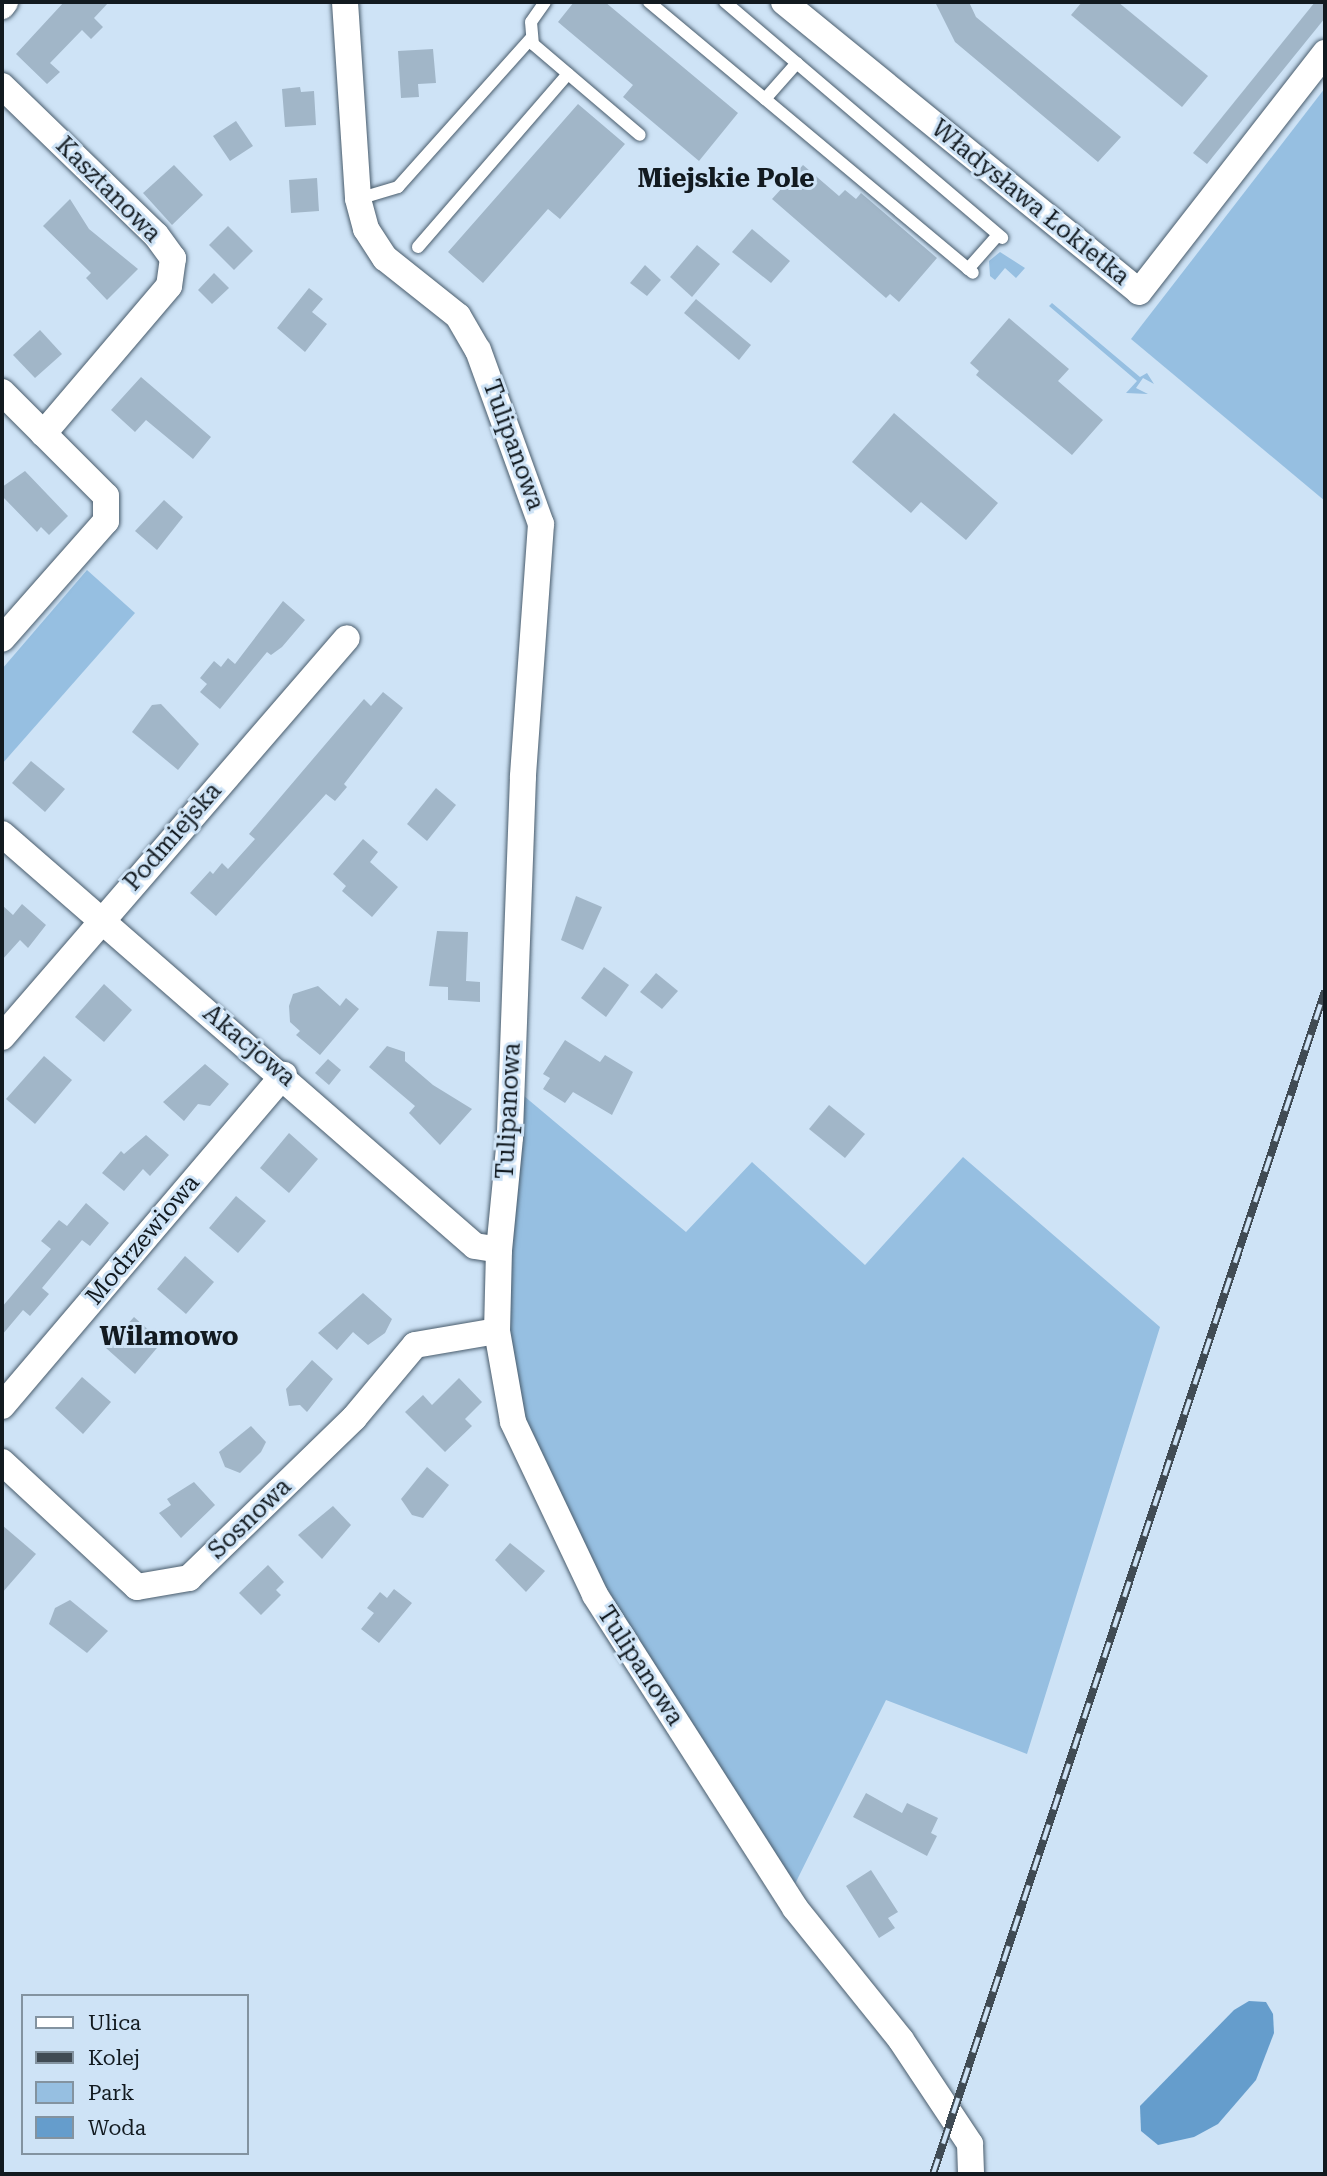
<!DOCTYPE html>
<meta charset="utf-8">
<style>
body{margin:0}
#map{position:relative;width:1327px;height:2176px;overflow:hidden;background:#cee3f6;font-family:"Roboto Serif",serif}
div>[style]{position:absolute}
[style*='--x']{left:calc(var(--x)*1px);top:calc(var(--y)*1px);width:calc(var(--w)*1px);rotate:calc(var(--a)*1deg)}
.green>*{inset:0;background:#96bfe1}
.water>*{inset:0;background:#659dcc}
.building>*{inset:0;background:#a1b6c8}
.roads{filter:drop-shadow(0 0 2px #495c6c) drop-shadow(0 0 2px #495c6c)}
.service>*{height:12px;margin:-6px;padding:0 6px;transform-origin:6px;border-radius:6px;background:#fff}
.minor>*{height:26px;margin:-13px;padding:0 13px;transform-origin:13px;border-radius:13px;background:#fff}
.rail>*{height:8px;margin-top:-4px;transform-origin:0;background:repeating-linear-gradient(90deg,#cee3f6 0 16px,#404b54 0 32px);box-sizing:border-box;border-block:2px solid #404b54}
span{translate:-50% -50%;white-space:nowrap;text-align:center;line-height:1.15;-webkit-text-stroke:6px #cee3f6;paint-order:stroke}
.street-label{font-size:24px;color:#121a20}
.neighbourhood-label{font-size:26px;color:#121a20;font-weight:700}
.frame{position:absolute;inset:0;border:4px solid #121a20;pointer-events:none}
.legend{position:absolute;left:21px;top:1994px;width:228px;height:161px;box-sizing:border-box;background:#cee3f6;border:2px solid #8393a0;margin:0;padding:9px 12px;list-style:none;font-size:21px;color:#121a20}
.legend li{display:flex;align-items:center;gap:14px;height:35px}
.legend b{width:35px;border:2px solid #8393a0}
</style>
<div id="map">
<div class="green">
<i style="clip-path:polygon(1325px 88px,1325px 501px,1131px 339px)"></i>
<i style="clip-path:polygon(1000px 252px,1025px 268px,1016px 278px,1005px 268px,995px 280px,990px 276px,989px 261px)"></i>
<i style="clip-path:polygon(1052px 303px,1140px 377px,1147px 373px,1154px 384px,1143px 378px,1136px 388px,1148px 394px,1126px 393px,1137px 381px,1049px 306px)"></i>
<i style="clip-path:polygon(87px 570px,135px 613px,2px 764px,2px 669px)"></i>
<i style="clip-path:polygon(524px 1096px,686px 1232px,752px 1162px,865px 1265px,963px 1157px,1160px 1327px,1027px 1754px,886px 1700px,795px 1884px,638px 1642px,578px 1538px,528px 1431px,500px 1319px)"></i>
</div>
<div class="water">
<i style="clip-path:polygon(1249px 2001px,1266px 2002px,1273px 2014px,1274px 2033px,1256px 2080px,1218px 2124px,1194px 2137px,1158px 2145px,1141px 2131px,1140px 2106px,1234px 2010px)"></i>
</div>
<div class="building">
<i style="clip-path:polygon(64px 2px,109px 2px,94px 18px,103px 27px,91px 39px,82px 30px,50px 63px,60px 72px,47px 84px,16px 54px)"></i>
<i style="clip-path:polygon(574px 2px,605px 2px,738px 113px,699px 161px,623px 97px,633px 85px,558px 22px)"></i>
<i style="clip-path:polygon(935px 2px,969px 2px,976px 17px,1121px 137px,1098px 162px,955px 42px)"></i>
<i style="clip-path:polygon(1082px 2px,1118px 2px,1208px 76px,1182px 107px,1071px 15px)"></i>
<i style="clip-path:polygon(1315px 2px,1325px 2px,1325px 18px,1207px 164px,1193px 153px)"></i>
<i style="clip-path:polygon(433px 49px,436px 83px,418px 84px,419px 97px,401px 98px,398px 51px)"></i>
<i style="clip-path:polygon(300px 87px,301px 92px,314px 91px,316px 125px,285px 127px,282px 89px)"></i>
<i style="clip-path:polygon(578px 104px,625px 144px,560px 219px,548px 209px,483px 283px,448px 252px)"></i>
<i style="clip-path:polygon(236px 121px,253px 146px,230px 161px,213px 136px)"></i>
<i style="clip-path:polygon(174px 165px,203px 195px,172px 225px,143px 193px)"></i>
<i style="clip-path:polygon(803px 165px,839px 196px,845px 190px,856px 199px,861px 193px,937px 258px,899px 302px,890px 294px,886px 298px,772px 199px)"></i>
<i style="clip-path:polygon(317px 178px,319px 211px,291px 213px,289px 180px)"></i>
<i style="clip-path:polygon(70px 199px,89px 229px,138px 269px,107px 300px,86px 278px,91px 273px,43px 226px)"></i>
<i style="clip-path:polygon(228px 226px,253px 251px,234px 270px,209px 245px)"></i>
<i style="clip-path:polygon(752px 229px,790px 261px,771px 283px,732px 252px)"></i>
<i style="clip-path:polygon(697px 245px,720px 264px,692px 297px,670px 277px)"></i>
<i style="clip-path:polygon(645px 265px,661px 280px,647px 296px,630px 283px)"></i>
<i style="clip-path:polygon(214px 273px,229px 288px,212px 304px,198px 290px)"></i>
<i style="clip-path:polygon(309px 288px,323px 299px,312px 312px,327px 324px,305px 352px,277px 328px)"></i>
<i style="clip-path:polygon(696px 299px,751px 345px,739px 360px,684px 313px)"></i>
<i style="clip-path:polygon(1009px 318px,1069px 369px,1058px 381px,1103px 420px,1072px 455px,976px 375px,979px 371px,970px 363px)"></i>
<i style="clip-path:polygon(40px 330px,62px 354px,35px 378px,13px 355px)"></i>
<i style="clip-path:polygon(141px 377px,211px 437px,193px 459px,146px 420px,135px 432px,111px 410px)"></i>
<i style="clip-path:polygon(894px 413px,998px 503px,966px 540px,921px 502px,911px 513px,852px 462px)"></i>
<i style="clip-path:polygon(25px 471px,68px 516px,49px 535px,41px 527px,37px 532px,2px 496px,2px 487px)"></i>
<i style="clip-path:polygon(164px 500px,183px 517px,157px 550px,135px 531px)"></i>
<i style="clip-path:polygon(283px 601px,305px 620px,282px 647px,271px 655px,267px 652px,220px 709px,200px 692px,207px 684px,200px 678px,214px 661px,221px 667px,228px 658px,235px 664px)"></i>
<i style="clip-path:polygon(383px 692px,403px 708px,344px 784px,347px 787px,335px 801px,326px 794px,216px 916px,190px 893px,210px 871px,213px 874px,222px 863px,228px 869px,255px 839px,249px 834px,364px 699px,371px 706px)"></i>
<i style="clip-path:polygon(161px 704px,199px 744px,178px 770px,132px 732px,152px 705px)"></i>
<i style="clip-path:polygon(31px 761px,65px 789px,45px 812px,12px 783px)"></i>
<i style="clip-path:polygon(436px 788px,456px 805px,427px 841px,407px 824px)"></i>
<i style="clip-path:polygon(363px 839px,378px 852px,370px 862px,398px 887px,372px 917px,342px 891px,346px 886px,333px 874px)"></i>
<i style="clip-path:polygon(576px 896px,602px 907px,583px 950px,561px 940px)"></i>
<i style="clip-path:polygon(22px 904px,46px 925px,28px 948px,20px 940px,2px 960px,2px 905px,13px 915px)"></i>
<i style="clip-path:polygon(437px 931px,468px 932px,466px 981px,480px 982px,480px 1002px,448px 1000px,448px 987px,429px 986px)"></i>
<i style="clip-path:polygon(604px 967px,629px 985px,606px 1017px,581px 998px)"></i>
<i style="clip-path:polygon(656px 973px,678px 991px,662px 1009px,640px 992px)"></i>
<i style="clip-path:polygon(104px 984px,132px 1010px,104px 1042px,75px 1017px)"></i>
<i style="clip-path:polygon(318px 986px,340px 1006px,346px 998px,359px 1009px,320px 1055px,296px 1035px,300px 1031px,290px 1022px,289px 1006px,293px 994px)"></i>
<i style="clip-path:polygon(565px 1040px,600px 1062px,605px 1055px,633px 1072px,612px 1115px,573px 1092px,565px 1103px,543px 1089px,550px 1078px,543px 1074px)"></i>
<i style="clip-path:polygon(387px 1046px,405px 1052px,405px 1061px,433px 1085px,472px 1109px,440px 1145px,409px 1113px,415px 1106px,369px 1067px)"></i>
<i style="clip-path:polygon(44px 1056px,72px 1080px,35px 1124px,6px 1099px)"></i>
<i style="clip-path:polygon(328px 1059px,341px 1070px,329px 1085px,315px 1073px)"></i>
<i style="clip-path:polygon(205px 1064px,229px 1084px,210px 1106px,198px 1104px,184px 1121px,163px 1102px)"></i>
<i style="clip-path:polygon(829px 1105px,865px 1134px,845px 1158px,809px 1129px)"></i>
<i style="clip-path:polygon(289px 1133px,318px 1159px,289px 1193px,260px 1168px)"></i>
<i style="clip-path:polygon(146px 1135px,169px 1155px,150px 1176px,143px 1169px,124px 1191px,102px 1173px,121px 1151px,124px 1154px)"></i>
<i style="clip-path:polygon(236px 1196px,266px 1221px,238px 1253px,209px 1228px)"></i>
<i style="clip-path:polygon(86px 1203px,109px 1223px,90px 1246px,82px 1240px,42px 1288px,49px 1294px,30px 1316px,23px 1310px,2px 1335px,2px 1307px,51px 1249px,41px 1241px,59px 1220px,67px 1226px)"></i>
<i style="clip-path:polygon(185px 1256px,214px 1282px,186px 1314px,157px 1289px)"></i>
<i style="clip-path:polygon(363px 1293px,392px 1319px,385px 1333px,368px 1345px,353px 1332px,337px 1350px,318px 1333px)"></i>
<i style="clip-path:polygon(134px 1317px,162px 1342px,135px 1374px,106px 1348px)"></i>
<i style="clip-path:polygon(312px 1360px,333px 1379px,307px 1412px,300px 1405px,289px 1406px,286px 1389px)"></i>
<i style="clip-path:polygon(82px 1377px,111px 1402px,83px 1434px,55px 1408px)"></i>
<i style="clip-path:polygon(459px 1378px,482px 1402px,465px 1419px,472px 1426px,445px 1452px,405px 1412px,423px 1395px,432px 1405px)"></i>
<i style="clip-path:polygon(251px 1426px,266px 1442px,261px 1452px,240px 1473px,225px 1467px,219px 1452px)"></i>
<i style="clip-path:polygon(427px 1467px,449px 1485px,423px 1518px,412px 1515px,401px 1499px)"></i>
<i style="clip-path:polygon(194px 1482px,215px 1505px,181px 1538px,159px 1513px,171px 1505px,167px 1499px)"></i>
<i style="clip-path:polygon(333px 1506px,351px 1525px,322px 1559px,298px 1535px)"></i>
<i style="clip-path:polygon(2px 1525px,36px 1554px,2px 1593px)"></i>
<i style="clip-path:polygon(510px 1543px,545px 1571px,526px 1592px,495px 1560px)"></i>
<i style="clip-path:polygon(268px 1565px,284px 1582px,276px 1590px,281px 1595px,261px 1615px,239px 1593px)"></i>
<i style="clip-path:polygon(394px 1589px,412px 1603px,379px 1643px,361px 1629px,374px 1613px,367px 1608px,380px 1592px,387px 1598px)"></i>
<i style="clip-path:polygon(70px 1600px,108px 1631px,87px 1653px,49px 1624px,55px 1608px)"></i>
<i style="clip-path:polygon(866px 1793px,902px 1813px,907px 1803px,938px 1818px,931px 1833px,937px 1836px,927px 1856px,853px 1817px)"></i>
<i style="clip-path:polygon(871px 1870px,898px 1912px,888px 1918px,895px 1928px,879px 1938px,846px 1886px)"></i>
</div>
<div class="roads">
<div class="service">
<i style="--x:545;--y:2;--w:24;--a:125"></i>
<i style="--x:531;--y:22;--w:22;--a:85"></i>
<i style="--x:533;--y:44;--w:140;--a:40.4"></i>
<i style="--x:649;--y:2;--w:422;--a:39.9"></i>
<i style="--x:725;--y:2;--w:364;--a:40.4"></i>
<i style="--x:765;--y:99;--w:48;--a:-48.4"></i>
<i style="--x:358;--y:199;--w:42;--a:-16.7"></i>
<i style="--x:398;--y:187;--w:200;--a:-48.2"></i>
<i style="--x:418;--y:247;--w:229;--a:-49.1"></i>
<i style="--x:968;--y:269;--w:45;--a:-48.6"></i>
</div>
<div class="minor">
<i style="--x:345;--y:2;--w:197;--a:86.2"></i>
<i style="--x:358;--y:199;--w:31;--a:75"></i>
<i style="--x:366;--y:229;--w:35;--a:57"></i>
<i style="--x:385;--y:258;--w:93;--a:38.5"></i>
<i style="--x:458;--y:316;--w:39;--a:60"></i>
<i style="--x:478;--y:350;--w:185;--a:70.1"></i>
<i style="--x:541;--y:524;--w:254;--a:94.1"></i>
<i style="--x:523;--y:777;--w:361;--a:92.1"></i>
<i style="--x:510;--y:1138;--w:113;--a:95.6"></i>
<i style="--x:499;--y:1250;--w:81;--a:91.4"></i>
<i style="--x:497;--y:1331;--w:92;--a:80"></i>
<i style="--x:513;--y:1422;--w:191;--a:64.6"></i>
<i style="--x:595;--y:1595;--w:371;--a:57.4"></i>
<i style="--x:795;--y:1908;--w:169;--a:51.2"></i>
<i style="--x:901;--y:2040;--w:125;--a:56.4"></i>
<i style="--x:970;--y:2144;--w:30;--a:88"></i>
<i style="--x:784;--y:2;--w:458;--a:39.2"></i>
<i style="--x:1139;--y:292;--w:303;--a:-52.1"></i>
<i style="--x:2;--y:6;--w:5;--a:-53"></i>
<i style="--x:2;--y:86;--w:214;--a:44.1"></i>
<i style="--x:156;--y:235;--w:29;--a:54"></i>
<i style="--x:173;--y:258;--w:28;--a:98"></i>
<i style="--x:169;--y:286;--w:194;--a:130.4"></i>
<i style="--x:2;--y:392;--w:147;--a:45"></i>
<i style="--x:106;--y:496;--w:25;--a:90"></i>
<i style="--x:106;--y:521;--w:157;--a:131.4"></i>
<i style="--x:2;--y:834;--w:627;--a:41.06"></i>
<i style="--x:475;--y:1246;--w:24;--a:9"></i>
<i style="--x:2;--y:1037;--w:527;--a:-49.15"></i>
<i style="--x:2;--y:1406;--w:435;--a:-49.6"></i>
<i style="--x:2;--y:1462;--w:184;--a:42.8"></i>
<i style="--x:137;--y:1587;--w:53;--a:-9.8"></i>
<i style="--x:189;--y:1578;--w:230;--a:-44.1"></i>
<i style="--x:354;--y:1418;--w:95;--a:-50.1"></i>
<i style="--x:415;--y:1345;--w:83;--a:-9.7"></i>
</div>
</div>
<div class="rail">
<i style="--x:933;--y:2174;--w:1246;--a:-71.67"></i>
</div>
<div class="street-label">
<span style="left:108px;top:190px;rotate:45deg">Kasztanowa</span>
<span style="left:1030px;top:203px;rotate:39deg">Władysława Łokietka</span>
<span style="left:513px;top:445px;rotate:70deg">Tulipanowa</span>
<span style="left:173px;top:837px;rotate:-49deg">Podmiejska</span>
<span style="left:249px;top:1046px;rotate:40deg">Akacjowa</span>
<span style="left:509px;top:1111px;rotate:-87deg">Tulipanowa</span>
<span style="left:143px;top:1240px;rotate:-50deg">Modrzewiowa</span>
<span style="left:250px;top:1519px;rotate:-44deg">Sosnowa</span>
<span style="left:640px;top:1666px;rotate:57deg">Tulipanowa</span>
</div>
<div class="neighbourhood-label">
<span style="left:726px;top:179px">Miejskie Pole</span>
<span style="left:169px;top:1337px">Wilamowo</span>
</div>
<div class="frame"></div>
<ul class="legend">
<li><b style="height:9px;background:#fff"></b>Ulica</li>
<li><b style="height:9px;background:#404b54"></b>Kolej</li>
<li><b style="height:19px;background:#96bfe1"></b>Park</li>
<li><b style="height:19px;background:#659dcc"></b>Woda</li>
</ul>
</div>
